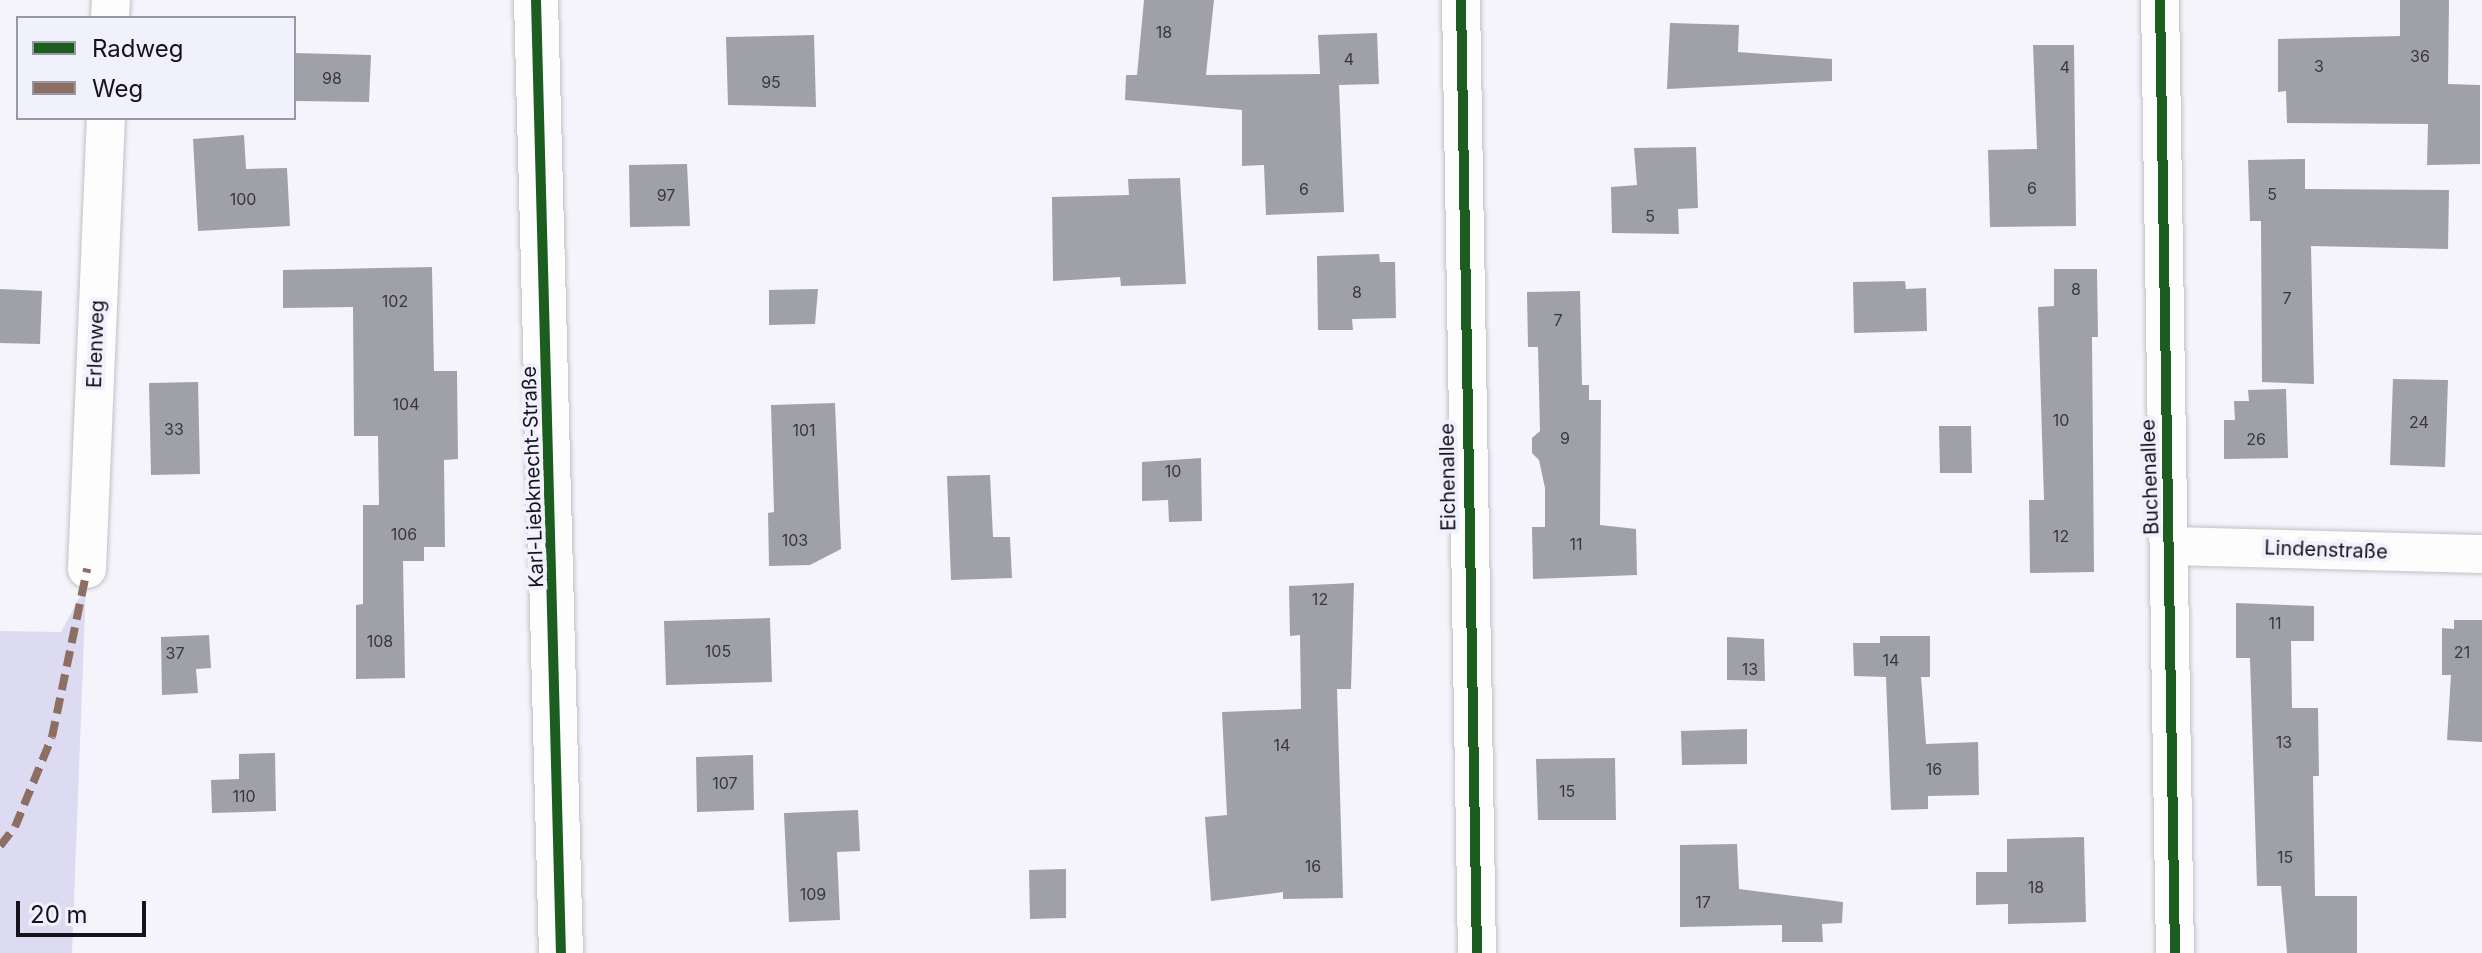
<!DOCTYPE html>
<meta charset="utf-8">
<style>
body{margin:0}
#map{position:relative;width:2482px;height:953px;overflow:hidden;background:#f4f4fa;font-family:Inter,sans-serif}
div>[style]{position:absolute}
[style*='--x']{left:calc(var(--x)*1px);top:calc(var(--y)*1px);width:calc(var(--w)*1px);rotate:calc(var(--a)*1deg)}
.green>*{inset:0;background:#dcdbf1}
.building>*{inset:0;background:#a0a0a8}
.roads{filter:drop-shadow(0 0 2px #c0c0c8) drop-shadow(0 0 2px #c0c0c8)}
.minor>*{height:38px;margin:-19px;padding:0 19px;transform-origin:19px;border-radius:19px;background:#fdfdfe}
.tertiary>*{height:44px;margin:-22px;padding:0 22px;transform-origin:22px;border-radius:22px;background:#fdfdfe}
.quiet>*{height:8px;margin-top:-4px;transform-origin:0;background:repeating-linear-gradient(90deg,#8d6e63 0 16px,transparent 0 24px)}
.cycleway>*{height:10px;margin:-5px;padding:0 5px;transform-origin:5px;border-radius:5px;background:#1b5e20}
span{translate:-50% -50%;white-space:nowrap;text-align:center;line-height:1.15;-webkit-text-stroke:8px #f1f1fd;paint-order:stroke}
.number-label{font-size:16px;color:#383740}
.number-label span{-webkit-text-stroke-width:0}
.street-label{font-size:20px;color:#15141e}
.legend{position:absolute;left:16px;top:16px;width:280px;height:104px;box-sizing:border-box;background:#f1f1fd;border:2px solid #9999a4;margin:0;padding:10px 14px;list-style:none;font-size:24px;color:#15141e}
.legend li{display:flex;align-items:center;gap:16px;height:40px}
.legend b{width:40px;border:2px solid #9999a4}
.scale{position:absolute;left:16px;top:901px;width:130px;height:36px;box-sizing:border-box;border:4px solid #15141e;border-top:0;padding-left:10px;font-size:24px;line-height:28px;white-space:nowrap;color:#15141e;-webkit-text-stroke:6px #f1f1fd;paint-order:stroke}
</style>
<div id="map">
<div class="green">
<i style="clip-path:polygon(86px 585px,72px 953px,0 953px,0 631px,61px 632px)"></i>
</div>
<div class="building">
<i style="clip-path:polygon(1144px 0,1214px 0,1206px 75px,1320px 74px,1318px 35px,1377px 33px,1379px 84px,1339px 85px,1344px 212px,1266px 215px,1264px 165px,1242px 166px,1242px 110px,1125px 100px,1126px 75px,1137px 75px)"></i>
<i style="clip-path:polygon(2400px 0,2449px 0,2448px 84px,2480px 85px,2480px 164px,2427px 165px,2428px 124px,2287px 123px,2286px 91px,2278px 92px,2278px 39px,2400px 36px)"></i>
<i style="clip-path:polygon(1670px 23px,1739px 25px,1738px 52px,1832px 59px,1832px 81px,1667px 89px)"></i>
<i style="clip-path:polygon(814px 35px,816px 107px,728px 105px,726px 37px)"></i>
<i style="clip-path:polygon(2033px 45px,2074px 45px,2076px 226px,1990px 227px,1988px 150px,2037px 149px)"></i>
<i style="clip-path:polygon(294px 53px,371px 55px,369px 102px,294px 101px)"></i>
<i style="clip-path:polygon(244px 135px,246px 169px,287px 168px,290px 226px,198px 231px,193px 139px)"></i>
<i style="clip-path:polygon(1696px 147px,1698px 208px,1678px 209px,1679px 234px,1612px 233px,1611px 187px,1637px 185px,1634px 148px)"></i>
<i style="clip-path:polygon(2305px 159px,2305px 189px,2449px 190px,2448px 249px,2311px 246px,2314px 384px,2262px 382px,2261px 221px,2250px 221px,2248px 160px)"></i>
<i style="clip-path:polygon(687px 164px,690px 226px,630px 227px,629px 165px)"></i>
<i style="clip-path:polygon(1180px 178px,1186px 284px,1121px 286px,1120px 277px,1053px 281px,1052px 197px,1129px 195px,1128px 179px)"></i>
<i style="clip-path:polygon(1379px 254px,1380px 262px,1395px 262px,1396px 318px,1352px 319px,1353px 330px,1318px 330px,1317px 256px)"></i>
<i style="clip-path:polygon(432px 267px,434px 371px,457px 371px,458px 459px,444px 460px,445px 547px,424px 547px,424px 561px,403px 561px,405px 678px,356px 679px,356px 605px,363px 604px,363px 505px,379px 505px,378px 436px,354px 436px,353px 307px,283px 308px,283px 270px)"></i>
<i style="clip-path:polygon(2054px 269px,2097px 269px,2098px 337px,2092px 337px,2094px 572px,2030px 573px,2029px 500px,2044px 500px,2038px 307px,2054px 306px)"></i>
<i style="clip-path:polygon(1905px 281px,1906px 289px,1926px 288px,1927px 331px,1854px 333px,1853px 282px)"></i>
<i style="clip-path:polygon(0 289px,42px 291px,40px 344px,0 343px)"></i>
<i style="clip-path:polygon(818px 289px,815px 324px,769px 325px,769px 290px)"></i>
<i style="clip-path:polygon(1580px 291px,1582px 385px,1589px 385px,1589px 400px,1601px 400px,1600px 525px,1636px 529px,1637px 575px,1533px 579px,1532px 527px,1545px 527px,1545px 488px,1539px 460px,1532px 453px,1532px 438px,1540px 431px,1538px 347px,1528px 347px,1527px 292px)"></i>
<i style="clip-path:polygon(2393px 379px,2448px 380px,2445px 467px,2390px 465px)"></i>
<i style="clip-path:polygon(198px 382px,200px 474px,151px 475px,149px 383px)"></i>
<i style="clip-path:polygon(2286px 389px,2288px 458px,2224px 459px,2224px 420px,2235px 420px,2234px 401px,2249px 401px,2248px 390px)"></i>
<i style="clip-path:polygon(835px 403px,841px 549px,810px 565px,769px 566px,768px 513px,774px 512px,771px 405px)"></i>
<i style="clip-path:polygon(1939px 426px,1971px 426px,1972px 473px,1940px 473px)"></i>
<i style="clip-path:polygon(1201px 458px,1202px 521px,1169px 522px,1168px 500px,1142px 501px,1142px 462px)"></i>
<i style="clip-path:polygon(990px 475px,993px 537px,1010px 537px,1012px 578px,951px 580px,947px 476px)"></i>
<i style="clip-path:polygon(1354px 583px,1351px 689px,1337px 689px,1343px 898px,1283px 899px,1283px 892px,1211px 901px,1205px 817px,1227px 815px,1222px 712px,1301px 709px,1300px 635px,1290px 636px,1289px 586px)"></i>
<i style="clip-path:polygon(2236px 603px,2314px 606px,2314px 641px,2291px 641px,2292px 708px,2318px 708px,2319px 776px,2313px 776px,2315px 896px,2357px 896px,2357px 953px,2287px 953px,2281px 886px,2257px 886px,2250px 658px,2236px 658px)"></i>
<i style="clip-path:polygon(770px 618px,772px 682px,666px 685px,664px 621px)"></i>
<i style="clip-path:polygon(2454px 620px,2482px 620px,2482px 742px,2447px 740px,2451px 675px,2442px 675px,2442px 628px,2454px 629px)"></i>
<i style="clip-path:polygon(209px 635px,211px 668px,196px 669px,198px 693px,162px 695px,161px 637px)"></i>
<i style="clip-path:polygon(1880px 636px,1930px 636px,1930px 677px,1921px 677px,1926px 744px,1978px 742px,1979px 795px,1928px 796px,1928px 809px,1891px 810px,1886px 677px,1854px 676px,1853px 643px,1880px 643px)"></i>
<i style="clip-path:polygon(1727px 637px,1764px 639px,1765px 681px,1727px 680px)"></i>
<i style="clip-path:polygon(1747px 729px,1747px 764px,1682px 765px,1681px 731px)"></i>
<i style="clip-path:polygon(275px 753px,276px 811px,212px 813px,211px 780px,239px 779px,239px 754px)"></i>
<i style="clip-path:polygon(753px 755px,754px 810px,697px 812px,696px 757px)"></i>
<i style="clip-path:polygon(1615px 758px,1616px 820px,1538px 820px,1536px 759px)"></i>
<i style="clip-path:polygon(858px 810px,860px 851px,837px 852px,840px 920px,789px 922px,784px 813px)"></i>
<i style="clip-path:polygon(2084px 837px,2086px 922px,2008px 924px,2008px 904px,1976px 905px,1976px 872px,2007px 872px,2007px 839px)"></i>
<i style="clip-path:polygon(1737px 844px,1739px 889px,1843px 902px,1842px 923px,1822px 924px,1823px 942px,1782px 942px,1782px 925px,1680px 927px,1680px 845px)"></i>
<i style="clip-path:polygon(1066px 869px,1066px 918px,1030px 919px,1029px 870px)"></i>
</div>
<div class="roads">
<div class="minor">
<i style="--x:1461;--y:0;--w:953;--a:89.04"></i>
<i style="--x:2160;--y:0;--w:953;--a:89.1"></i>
<i style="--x:110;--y:18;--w:18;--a:-87"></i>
<i style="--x:2170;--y:546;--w:312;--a:1.5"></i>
<i style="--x:87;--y:569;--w:451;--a:-87.6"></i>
</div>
<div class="tertiary">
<i style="--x:536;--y:0;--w:953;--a:88.5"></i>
</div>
</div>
<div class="quiet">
<i style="--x:0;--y:846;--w:24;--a:-52"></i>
<i style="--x:15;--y:827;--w:97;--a:-67.7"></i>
<i style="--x:52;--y:737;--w:172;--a:-78.2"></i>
</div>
<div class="cycleway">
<i style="--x:536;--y:0;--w:953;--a:88.5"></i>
<i style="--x:1461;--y:0;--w:953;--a:89.04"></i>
<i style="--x:2160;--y:0;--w:953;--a:89.1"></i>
</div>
<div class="number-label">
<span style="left:1164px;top:32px">18</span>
<span style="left:2420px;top:56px">36</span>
<span style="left:1349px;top:59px">4</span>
<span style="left:2319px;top:66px">3</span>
<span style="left:2065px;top:67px">4</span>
<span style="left:332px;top:78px">98</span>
<span style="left:771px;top:82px">95</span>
<span style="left:2032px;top:188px">6</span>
<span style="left:1304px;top:189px">6</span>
<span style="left:2272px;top:194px">5</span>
<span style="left:666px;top:195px">97</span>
<span style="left:243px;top:199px">100</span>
<span style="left:1650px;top:216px">5</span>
<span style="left:2076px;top:289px">8</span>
<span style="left:1357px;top:292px">8</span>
<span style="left:2287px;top:298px">7</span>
<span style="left:395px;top:301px">102</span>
<span style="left:1558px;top:320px">7</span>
<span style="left:406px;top:404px">104</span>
<span style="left:2061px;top:420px">10</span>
<span style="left:2419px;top:422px">24</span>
<span style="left:174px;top:429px">33</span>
<span style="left:804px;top:430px">101</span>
<span style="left:1565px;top:438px">9</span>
<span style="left:2256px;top:439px">26</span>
<span style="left:1173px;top:471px">10</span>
<span style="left:404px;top:534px">106</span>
<span style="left:2061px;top:536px">12</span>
<span style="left:795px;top:540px">103</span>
<span style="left:1576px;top:544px">11</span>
<span style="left:1320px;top:599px">12</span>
<span style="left:2275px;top:623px">11</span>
<span style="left:380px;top:641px">108</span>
<span style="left:718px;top:651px">105</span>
<span style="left:2462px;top:652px">21</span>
<span style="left:175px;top:653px">37</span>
<span style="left:1891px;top:660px">14</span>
<span style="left:1750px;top:669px">13</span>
<span style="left:2284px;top:742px">13</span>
<span style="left:1282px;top:745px">14</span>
<span style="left:1934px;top:769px">16</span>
<span style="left:725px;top:783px">107</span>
<span style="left:1567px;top:791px">15</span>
<span style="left:244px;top:796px">110</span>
<span style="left:2285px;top:857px">15</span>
<span style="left:1313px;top:866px">16</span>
<span style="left:2036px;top:887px">18</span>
<span style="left:813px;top:894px">109</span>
<span style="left:1703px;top:902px">17</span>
</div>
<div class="street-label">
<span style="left:96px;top:344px;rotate:-88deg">Erlenweg</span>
<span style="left:533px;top:477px;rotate:-92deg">Karl-Liebknecht-Straße</span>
<span style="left:1448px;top:477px;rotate:-91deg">Eichenallee</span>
<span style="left:2150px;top:477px;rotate:-92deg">Buchenallee</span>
<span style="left:2326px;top:550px;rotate:2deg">Lindenstraße</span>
</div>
<ul class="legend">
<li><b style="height:10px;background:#1b5e20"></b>Radweg</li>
<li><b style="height:10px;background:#8d6e63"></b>Weg</li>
</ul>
<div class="scale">20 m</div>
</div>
